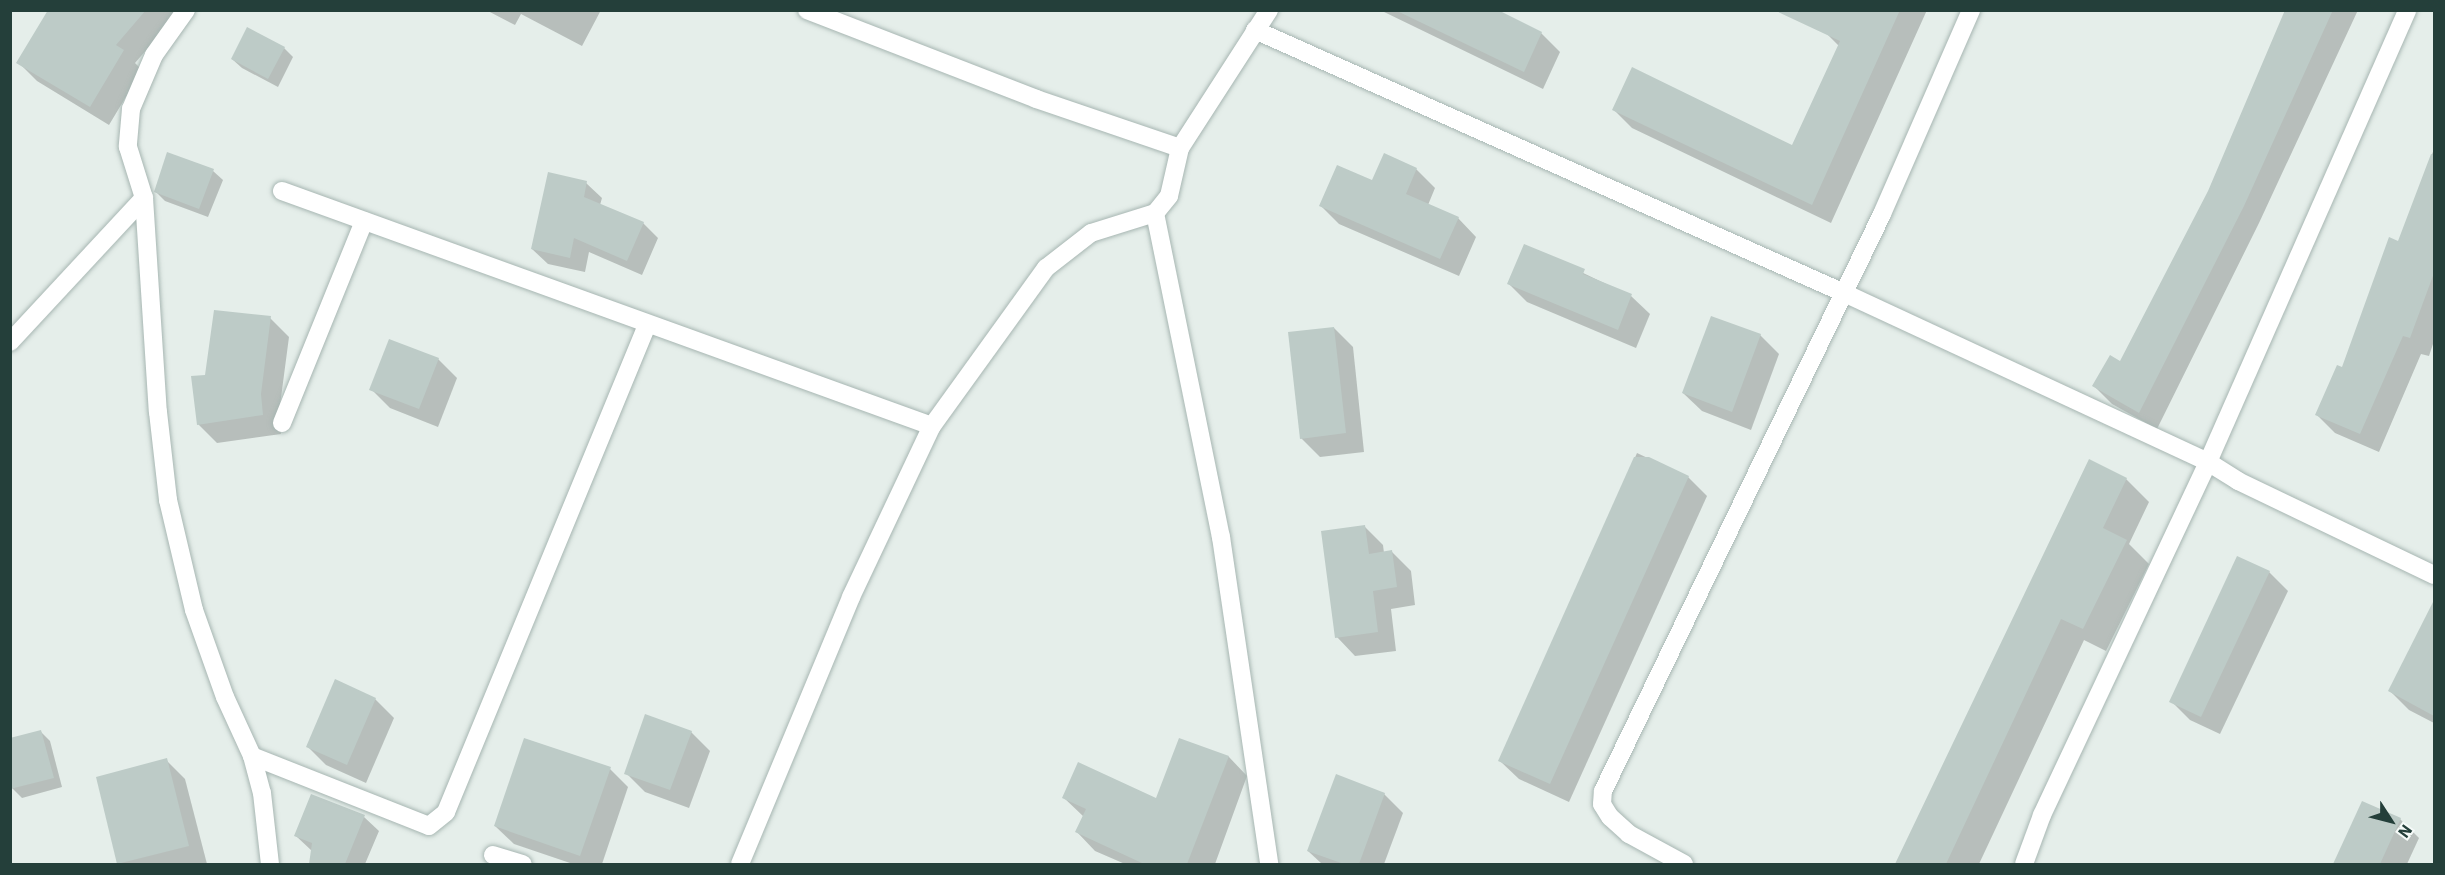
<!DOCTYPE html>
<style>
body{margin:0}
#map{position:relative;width:2445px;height:875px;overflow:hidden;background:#e5eeea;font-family:"IBM Plex Sans",sans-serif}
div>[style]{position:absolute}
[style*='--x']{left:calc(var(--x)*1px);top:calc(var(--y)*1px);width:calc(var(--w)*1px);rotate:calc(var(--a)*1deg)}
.shadow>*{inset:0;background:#0003}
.building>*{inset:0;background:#bdcbc7}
.roads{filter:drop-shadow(0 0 2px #a7b6b2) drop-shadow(0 0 2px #a7b6b2)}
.street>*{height:18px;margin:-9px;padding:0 9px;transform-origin:9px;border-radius:9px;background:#fff}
span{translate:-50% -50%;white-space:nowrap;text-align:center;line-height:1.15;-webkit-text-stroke:4.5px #f5faf8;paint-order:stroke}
.frame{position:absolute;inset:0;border:12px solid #243f3a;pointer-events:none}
.north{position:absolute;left:2361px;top:791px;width:60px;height:60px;-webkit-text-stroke:4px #f5faf8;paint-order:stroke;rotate:126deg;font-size:16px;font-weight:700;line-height:24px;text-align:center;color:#243f3a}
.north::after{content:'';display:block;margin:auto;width:21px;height:27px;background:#243f3a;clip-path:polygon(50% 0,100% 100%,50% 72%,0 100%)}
</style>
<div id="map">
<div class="shadow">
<i style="clip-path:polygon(49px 10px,181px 10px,135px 63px,142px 70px,109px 125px,37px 81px,18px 62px)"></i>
<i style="clip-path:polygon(486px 10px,601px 10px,582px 46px,521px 14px,515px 25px)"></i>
<i style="clip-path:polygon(1380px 10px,1494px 10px,1541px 33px,1560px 52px,1543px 89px)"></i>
<i style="clip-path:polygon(1837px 10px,1927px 10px,1831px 223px,1632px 128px,1613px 109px,1792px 147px,1839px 46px,1826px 33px)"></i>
<i style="clip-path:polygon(2287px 10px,2358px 10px,2259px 223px,2157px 429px,2112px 404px,2094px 386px,2121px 363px,2209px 192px)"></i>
<i style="clip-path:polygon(284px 48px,293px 57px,278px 87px,242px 68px,232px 59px)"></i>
<i style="clip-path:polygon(2434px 149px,2434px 341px,2429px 356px,2421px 354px,2379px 452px,2335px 433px,2317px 415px,2343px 369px,2399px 243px)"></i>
<i style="clip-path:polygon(1416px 169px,1435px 188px,1428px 205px,1458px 218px,1476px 237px,1459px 276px,1339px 224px,1320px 205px,1372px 182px)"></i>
<i style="clip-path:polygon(213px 171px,223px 180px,208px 217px,165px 201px,156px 192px)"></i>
<i style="clip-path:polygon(586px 183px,602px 198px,600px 205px,643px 223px,658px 238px,642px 275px,589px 252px,585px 272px,548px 264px,532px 249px)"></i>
<i style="clip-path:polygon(1525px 245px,1631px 296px,1650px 314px,1636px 348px,1527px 302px,1509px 284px)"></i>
<i style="clip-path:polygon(270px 318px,289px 337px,279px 413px,281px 434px,217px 443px,198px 424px,207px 376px)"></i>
<i style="clip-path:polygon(1334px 328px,1353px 347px,1364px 452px,1320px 457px,1301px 438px)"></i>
<i style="clip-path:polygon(1760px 335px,1779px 354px,1751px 430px,1702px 411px,1683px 393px)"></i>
<i style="clip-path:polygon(438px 359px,457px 378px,438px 427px,390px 408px,371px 389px)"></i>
<i style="clip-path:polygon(1637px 453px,1688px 477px,1707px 496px,1569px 802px,1519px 779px,1500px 761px)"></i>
<i style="clip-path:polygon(2090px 461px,2126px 479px,2149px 502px,2129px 544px,2149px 564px,2106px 651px,2084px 640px,1979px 864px,1897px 864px)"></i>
<i style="clip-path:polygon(1364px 526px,1383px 545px,1384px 553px,1392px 552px,1411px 571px,1415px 605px,1391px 609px,1396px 651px,1355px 656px,1337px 637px)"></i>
<i style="clip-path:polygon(2269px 572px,2288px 591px,2220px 734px,2190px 720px,2171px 701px)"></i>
<i style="clip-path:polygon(2418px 636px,2434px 644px,2434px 723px,2409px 710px,2390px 691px)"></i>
<i style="clip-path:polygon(375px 699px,394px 718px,366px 783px,326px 765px,308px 747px)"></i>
<i style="clip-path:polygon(41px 732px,50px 741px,62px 787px,22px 798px,12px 788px)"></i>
<i style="clip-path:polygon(691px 732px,710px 751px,689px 808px,645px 792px,626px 773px)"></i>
<i style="clip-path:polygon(1180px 740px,1229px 757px,1247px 776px,1215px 864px,1125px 864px,1095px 851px,1077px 832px,1084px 817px,1063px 797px,1157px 800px)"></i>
<i style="clip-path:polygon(166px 760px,185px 779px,207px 864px,120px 864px)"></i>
<i style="clip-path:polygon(610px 769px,628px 787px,602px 864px,573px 864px,514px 844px,495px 826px)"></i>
<i style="clip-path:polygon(1384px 794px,1403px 813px,1384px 864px,1322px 864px,1308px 851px)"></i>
<i style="clip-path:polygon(2362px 803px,2400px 819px,2419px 838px,2407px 864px,2336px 864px)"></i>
<i style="clip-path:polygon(364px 817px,379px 831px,365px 864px,311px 864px,312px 851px,296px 836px)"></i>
</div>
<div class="building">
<i style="clip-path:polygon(48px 10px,146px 10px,116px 45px,124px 50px,90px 107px,16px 63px)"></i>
<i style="clip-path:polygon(1395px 10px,1498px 10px,1542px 32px,1524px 72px)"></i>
<i style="clip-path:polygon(1774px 10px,1900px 10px,1812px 205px,1612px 110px,1632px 67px,1792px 145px,1840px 41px)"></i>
<i style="clip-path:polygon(2285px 10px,2333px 10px,2244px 206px,2139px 413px,2092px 386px,2110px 355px,2120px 361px,2208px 191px)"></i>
<i style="clip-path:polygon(247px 27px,285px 47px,268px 79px,231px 59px)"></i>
<i style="clip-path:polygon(167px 152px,214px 169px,199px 209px,154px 192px)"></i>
<i style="clip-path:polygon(1384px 153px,1417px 168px,1406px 194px,1459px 217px,1440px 259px,1319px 206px,1337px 165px,1372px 180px)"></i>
<i style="clip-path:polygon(2431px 154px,2434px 155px,2434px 273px,2410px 338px,2403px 336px,2360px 434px,2315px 415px,2337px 365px,2342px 367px,2389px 237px,2398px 241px)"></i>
<i style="clip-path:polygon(548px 172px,587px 181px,584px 197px,644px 222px,627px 261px,574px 238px,570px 258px,531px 249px)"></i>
<i style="clip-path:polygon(1524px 244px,1585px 269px,1583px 274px,1632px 294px,1618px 330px,1507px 284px)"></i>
<i style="clip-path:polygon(214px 310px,271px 316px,261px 394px,263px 415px,197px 425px,191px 376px,205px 375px)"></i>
<i style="clip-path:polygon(1711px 316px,1761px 334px,1732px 412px,1682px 393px)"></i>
<i style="clip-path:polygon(1334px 327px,1346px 433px,1300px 439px,1288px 332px)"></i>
<i style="clip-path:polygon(389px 339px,439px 358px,419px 409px,369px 390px)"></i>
<i style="clip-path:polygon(1634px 457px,1649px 457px,1689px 476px,1550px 784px,1498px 761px)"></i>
<i style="clip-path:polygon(2089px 459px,2127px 478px,2103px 528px,2127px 540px,2083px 629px,2061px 619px,1946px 864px,1895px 864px)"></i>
<i style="clip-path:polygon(1365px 525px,1369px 554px,1392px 550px,1397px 587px,1373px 591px,1378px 632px,1335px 638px,1321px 531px)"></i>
<i style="clip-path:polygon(2237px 556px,2270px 571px,2201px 717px,2169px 702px)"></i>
<i style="clip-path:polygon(2434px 600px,2434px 716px,2388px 691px)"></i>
<i style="clip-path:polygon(335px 679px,376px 698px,347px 765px,306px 747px)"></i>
<i style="clip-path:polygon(645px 714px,692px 731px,670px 790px,624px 774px)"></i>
<i style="clip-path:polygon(41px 730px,54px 778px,10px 789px,10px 738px)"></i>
<i style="clip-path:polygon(524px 738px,611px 767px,580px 856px,494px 826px)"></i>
<i style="clip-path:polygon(1179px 738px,1229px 756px,1187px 864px,1144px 864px,1075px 832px,1086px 809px,1062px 798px,1078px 762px,1156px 798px)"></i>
<i style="clip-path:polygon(167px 758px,189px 846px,117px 864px,96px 777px)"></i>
<i style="clip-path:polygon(1336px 774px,1385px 793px,1359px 864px,1344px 864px,1307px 851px)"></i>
<i style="clip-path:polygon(311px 794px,365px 815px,345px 864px,309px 864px,312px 843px,294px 836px)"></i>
<i style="clip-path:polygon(2362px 801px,2401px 818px,2380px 864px,2333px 864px)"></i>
</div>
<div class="roads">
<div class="street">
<i style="--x:186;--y:10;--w:55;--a:125.4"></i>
<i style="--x:154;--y:55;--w:59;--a:113.1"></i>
<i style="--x:131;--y:109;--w:38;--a:95"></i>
<i style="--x:128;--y:147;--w:53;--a:72.6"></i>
<i style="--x:144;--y:198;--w:214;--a:86.3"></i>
<i style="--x:158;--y:412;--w:89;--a:83.5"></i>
<i style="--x:168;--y:500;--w:113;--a:76.7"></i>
<i style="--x:194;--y:610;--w:92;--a:70.4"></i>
<i style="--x:225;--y:697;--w:65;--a:65.4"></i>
<i style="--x:252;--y:756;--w:38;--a:75"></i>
<i style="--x:262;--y:793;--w:71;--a:83.6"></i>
<i style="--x:807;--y:10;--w:246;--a:21.2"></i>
<i style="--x:1036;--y:99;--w:152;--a:18.8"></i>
<i style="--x:1269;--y:10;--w:164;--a:122.8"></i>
<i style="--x:1180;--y:148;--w:49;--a:102.9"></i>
<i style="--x:1169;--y:196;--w:22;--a:129"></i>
<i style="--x:1155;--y:213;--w:331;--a:78.5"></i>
<i style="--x:1221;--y:537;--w:331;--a:81.6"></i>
<i style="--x:1255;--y:30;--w:645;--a:24.06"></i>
<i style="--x:1844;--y:293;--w:401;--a:24.9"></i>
<i style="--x:2208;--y:462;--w:36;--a:32"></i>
<i style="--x:2238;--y:481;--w:217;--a:25.6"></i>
<i style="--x:282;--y:191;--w:691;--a:19.88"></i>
<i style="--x:10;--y:342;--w:197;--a:-47.1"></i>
<i style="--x:282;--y:423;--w:218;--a:-67.9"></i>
<i style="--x:252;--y:756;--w:190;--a:21.6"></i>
<i style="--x:429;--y:826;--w:22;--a:-39"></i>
<i style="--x:446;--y:812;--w:527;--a:-67.57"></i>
<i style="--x:493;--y:855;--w:31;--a:17"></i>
<i style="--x:740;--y:864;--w:289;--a:-67.4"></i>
<i style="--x:851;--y:597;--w:189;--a:-64.7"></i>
<i style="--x:932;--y:426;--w:195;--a:-54.2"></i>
<i style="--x:1046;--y:268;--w:57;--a:-37.9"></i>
<i style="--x:1091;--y:233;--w:67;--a:-17.4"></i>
<i style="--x:1684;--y:864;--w:63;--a:-151.4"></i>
<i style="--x:1629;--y:834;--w:25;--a:-138"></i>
<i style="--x:1610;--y:817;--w:15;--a:-122"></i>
<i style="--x:1602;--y:804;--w:13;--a:-86"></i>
<i style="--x:1603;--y:791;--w:641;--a:-64.19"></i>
<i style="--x:1882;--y:214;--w:223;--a:-66.4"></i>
<i style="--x:2024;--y:864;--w:52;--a:-69.8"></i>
<i style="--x:2042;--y:815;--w:390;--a:-64.8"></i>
<i style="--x:2208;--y:462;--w:494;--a:-66.2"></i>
</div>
</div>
<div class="frame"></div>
<div class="north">N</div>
</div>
